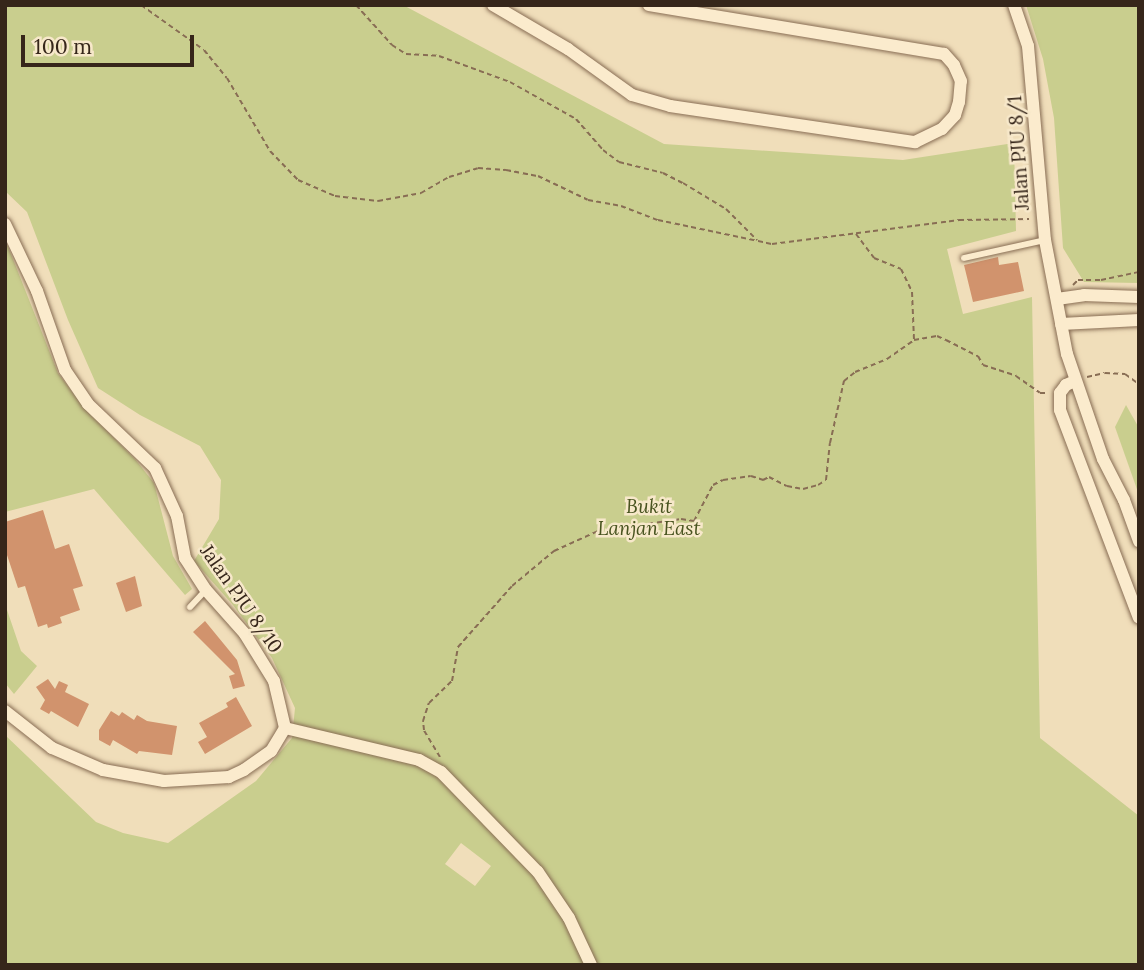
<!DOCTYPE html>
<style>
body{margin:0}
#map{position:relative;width:1144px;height:970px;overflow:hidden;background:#f0deba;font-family:Lora,serif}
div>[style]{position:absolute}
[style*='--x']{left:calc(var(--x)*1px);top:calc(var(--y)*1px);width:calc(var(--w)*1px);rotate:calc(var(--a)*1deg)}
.green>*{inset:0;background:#c9ce8e}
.building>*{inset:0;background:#d1936d}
.path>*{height:2px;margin-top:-1px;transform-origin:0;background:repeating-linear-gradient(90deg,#886d54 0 5px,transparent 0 8.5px)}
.roads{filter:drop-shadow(0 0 2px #886d54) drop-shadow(0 0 2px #886d54)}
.lane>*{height:6px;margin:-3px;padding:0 3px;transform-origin:3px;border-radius:3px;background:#fbebcd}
.street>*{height:12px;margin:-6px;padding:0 6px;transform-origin:6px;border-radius:6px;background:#fbebcd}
span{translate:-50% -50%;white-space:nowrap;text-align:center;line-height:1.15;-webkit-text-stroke:5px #f7e8ca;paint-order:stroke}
.street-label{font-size:19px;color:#36261a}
.park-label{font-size:19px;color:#48531f;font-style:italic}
.frame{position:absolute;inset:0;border:7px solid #36261a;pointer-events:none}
.scale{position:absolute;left:21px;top:35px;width:173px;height:32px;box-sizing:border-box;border:4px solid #36261a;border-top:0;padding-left:9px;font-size:21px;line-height:24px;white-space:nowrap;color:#36261a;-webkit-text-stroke:5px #f7e8ca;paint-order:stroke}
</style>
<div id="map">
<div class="green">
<i style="clip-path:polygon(evenodd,5px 5px,403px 5px,664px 144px,903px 160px,1014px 143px,1016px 231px,947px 249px,963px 314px,1032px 297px,1040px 738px,1139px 816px,1139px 965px,5px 965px,5px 735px,96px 822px,123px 833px,168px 843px,256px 781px,292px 738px,295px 708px,272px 658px,233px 605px,194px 561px,219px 519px,221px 480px,200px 446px,140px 415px,98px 388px,68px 320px,27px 212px,5px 191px,5px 5px,461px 843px,491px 866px,475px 886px,445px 864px,461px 843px)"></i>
<i style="clip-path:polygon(1026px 5px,1139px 5px,1139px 283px,1084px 282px,1063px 248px,1054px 118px,1043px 59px)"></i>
<i style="clip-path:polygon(5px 239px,58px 373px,85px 409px,135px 459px,154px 483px,173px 556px,192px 589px,185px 595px,94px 489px,5px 512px)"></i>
<i style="clip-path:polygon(1126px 405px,1139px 428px,1139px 495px,1115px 427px)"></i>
<i style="clip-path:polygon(5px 604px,21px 651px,37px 666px,14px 694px,5px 683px)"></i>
</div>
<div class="building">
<i style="clip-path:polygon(998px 257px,999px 265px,1018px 262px,1024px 291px,973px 302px,964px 265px)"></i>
<i style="clip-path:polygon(43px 510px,55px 549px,69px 544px,83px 586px,73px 589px,80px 610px,60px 617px,62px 623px,48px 628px,47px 624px,38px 627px,25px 586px,18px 588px,5px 549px,5px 522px)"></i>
<i style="clip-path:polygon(135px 576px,142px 606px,126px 612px,116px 583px)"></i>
<i style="clip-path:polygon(205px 621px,237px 660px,245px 686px,233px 689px,229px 676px,235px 674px,193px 632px)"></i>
<i style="clip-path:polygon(48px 679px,55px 689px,59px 681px,68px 685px,65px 692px,89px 704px,78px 727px,51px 711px,49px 714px,40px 709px,45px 700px,36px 687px)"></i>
<i style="clip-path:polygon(236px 697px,252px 726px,205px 754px,198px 742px,207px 737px,199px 723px,228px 707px,226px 703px)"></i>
<i style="clip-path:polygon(111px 711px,119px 716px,122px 712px,134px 720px,137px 715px,147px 721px,177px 726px,172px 755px,139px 751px,137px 754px,113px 740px,110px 746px,99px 740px,99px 730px)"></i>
</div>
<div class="path">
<i style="--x:141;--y:5;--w:77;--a:35.5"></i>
<i style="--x:204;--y:50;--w:36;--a:51"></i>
<i style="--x:227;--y:78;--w:85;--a:59.5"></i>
<i style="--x:270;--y:151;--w:40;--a:46"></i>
<i style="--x:298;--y:180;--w:40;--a:23.4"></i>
<i style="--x:335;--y:196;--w:43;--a:6.6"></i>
<i style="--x:378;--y:201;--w:44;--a:-10.5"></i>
<i style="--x:421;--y:193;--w:32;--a:-30"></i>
<i style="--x:449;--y:177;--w:30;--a:-17"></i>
<i style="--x:478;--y:168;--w:28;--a:4"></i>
<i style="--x:506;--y:170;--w:33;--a:11"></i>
<i style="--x:538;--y:176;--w:55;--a:25.6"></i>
<i style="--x:588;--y:200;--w:34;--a:10"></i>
<i style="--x:621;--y:206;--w:40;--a:21"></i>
<i style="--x:658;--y:220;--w:116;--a:11.9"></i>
<i style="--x:772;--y:244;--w:189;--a:-7.3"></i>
<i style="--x:959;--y:220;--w:70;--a:-0.8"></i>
<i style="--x:356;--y:5;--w:54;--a:48"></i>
<i style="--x:392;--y:45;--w:17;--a:33"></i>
<i style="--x:406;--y:54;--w:33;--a:3"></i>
<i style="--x:439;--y:56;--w:76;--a:20.1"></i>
<i style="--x:510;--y:82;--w:76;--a:29.3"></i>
<i style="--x:576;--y:119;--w:41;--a:48.9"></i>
<i style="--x:603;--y:150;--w:20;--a:37"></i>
<i style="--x:619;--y:162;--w:45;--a:14"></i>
<i style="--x:663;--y:173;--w:22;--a:27"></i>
<i style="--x:683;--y:183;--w:50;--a:31.2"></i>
<i style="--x:726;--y:209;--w:44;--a:45"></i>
<i style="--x:856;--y:234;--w:30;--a:53"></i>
<i style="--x:874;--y:258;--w:29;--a:22"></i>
<i style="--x:901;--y:269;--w:25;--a:64"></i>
<i style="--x:912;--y:292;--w:47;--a:87.6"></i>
<i style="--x:1073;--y:285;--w:7;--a:-45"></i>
<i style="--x:1078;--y:280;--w:23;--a:0"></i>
<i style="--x:1101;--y:280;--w:39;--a:-12"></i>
<i style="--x:1087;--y:377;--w:18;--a:-13"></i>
<i style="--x:1105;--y:373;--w:20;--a:3"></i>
<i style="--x:1125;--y:374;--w:17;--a:36"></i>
<i style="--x:440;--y:757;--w:31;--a:-121"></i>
<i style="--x:424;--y:730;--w:9;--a:-96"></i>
<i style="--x:423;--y:721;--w:19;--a:-72"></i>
<i style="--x:429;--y:703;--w:32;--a:-44"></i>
<i style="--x:452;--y:681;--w:35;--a:-80"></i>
<i style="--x:458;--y:647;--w:81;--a:-48.5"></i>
<i style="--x:512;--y:586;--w:55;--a:-39.8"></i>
<i style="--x:554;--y:551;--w:48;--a:-24.4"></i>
<i style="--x:598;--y:531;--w:84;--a:-8.2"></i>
<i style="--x:681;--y:519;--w:13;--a:9"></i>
<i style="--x:694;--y:521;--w:41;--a:-62.2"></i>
<i style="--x:713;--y:485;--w:11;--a:-27"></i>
<i style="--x:723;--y:480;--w:28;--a:-8"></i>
<i style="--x:751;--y:476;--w:13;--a:18"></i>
<i style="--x:763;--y:480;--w:7;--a:-27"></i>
<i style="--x:769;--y:477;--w:20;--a:27"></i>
<i style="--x:787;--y:486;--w:16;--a:11"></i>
<i style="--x:803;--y:489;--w:16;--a:-15"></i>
<i style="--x:818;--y:485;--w:9;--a:-32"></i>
<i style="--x:826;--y:480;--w:37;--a:-84"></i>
<i style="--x:830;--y:443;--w:64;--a:-77.3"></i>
<i style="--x:844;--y:381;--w:14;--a:-39"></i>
<i style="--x:855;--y:372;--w:35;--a:-22"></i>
<i style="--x:887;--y:359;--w:33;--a:-35"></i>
<i style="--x:914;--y:340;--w:23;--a:-10"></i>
<i style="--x:937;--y:336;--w:10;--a:24"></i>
<i style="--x:946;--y:340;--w:36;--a:27"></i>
<i style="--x:978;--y:356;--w:10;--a:61"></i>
<i style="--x:983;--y:365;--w:35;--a:18"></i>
<i style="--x:1016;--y:376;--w:29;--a:35"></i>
<i style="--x:1040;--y:393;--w:8;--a:0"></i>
</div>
<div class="roads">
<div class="lane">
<i style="--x:964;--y:258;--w:83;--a:-12.5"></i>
<i style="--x:190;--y:607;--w:23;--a:-47"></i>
</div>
<div class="street">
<i style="--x:493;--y:5;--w:87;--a:30.4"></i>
<i style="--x:568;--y:49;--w:79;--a:35.7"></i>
<i style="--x:632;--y:95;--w:40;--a:16"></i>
<i style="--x:670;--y:106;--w:248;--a:8.4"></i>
<i style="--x:915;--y:142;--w:30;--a:-26"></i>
<i style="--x:942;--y:129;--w:19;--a:-47"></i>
<i style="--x:955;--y:115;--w:14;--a:-73"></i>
<i style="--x:959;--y:102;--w:21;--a:-85"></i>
<i style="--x:961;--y:81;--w:17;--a:-114"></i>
<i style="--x:954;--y:65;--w:15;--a:-132"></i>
<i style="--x:944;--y:54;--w:299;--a:-170.6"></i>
<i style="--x:1014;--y:5;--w:43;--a:71.1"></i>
<i style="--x:1028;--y:46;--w:195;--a:85"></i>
<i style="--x:1045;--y:240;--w:116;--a:79.1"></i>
<i style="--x:1067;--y:354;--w:111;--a:71.1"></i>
<i style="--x:1103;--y:459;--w:46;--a:62.9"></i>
<i style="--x:1124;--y:500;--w:44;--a:69.9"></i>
<i style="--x:5;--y:224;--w:74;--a:64.5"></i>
<i style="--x:37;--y:291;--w:84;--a:70.5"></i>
<i style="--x:65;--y:370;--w:41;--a:55.9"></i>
<i style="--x:88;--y:404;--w:93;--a:43.7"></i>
<i style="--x:155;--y:468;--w:53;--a:65.4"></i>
<i style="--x:177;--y:516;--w:43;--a:79.2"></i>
<i style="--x:185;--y:558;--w:38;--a:57"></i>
<i style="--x:206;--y:590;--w:59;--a:48.4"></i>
<i style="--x:245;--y:634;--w:55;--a:58.3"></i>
<i style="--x:274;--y:681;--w:48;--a:76.8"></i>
<i style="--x:285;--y:728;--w:27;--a:121"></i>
<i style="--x:271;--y:751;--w:33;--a:145"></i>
<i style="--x:244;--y:770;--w:17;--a:155"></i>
<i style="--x:229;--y:777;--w:65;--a:176.5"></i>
<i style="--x:164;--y:781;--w:62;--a:-169.8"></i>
<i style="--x:103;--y:770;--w:56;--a:-156.7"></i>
<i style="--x:52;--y:748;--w:60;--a:-141.8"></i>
<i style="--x:1057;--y:299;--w:27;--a:-8"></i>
<i style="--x:1084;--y:295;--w:55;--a:2.1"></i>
<i style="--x:1061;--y:324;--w:78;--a:-2.9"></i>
<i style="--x:1075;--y:381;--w:10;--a:156"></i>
<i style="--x:1066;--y:385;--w:10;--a:127"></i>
<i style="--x:1060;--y:393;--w:17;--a:90"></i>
<i style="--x:1060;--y:410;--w:222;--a:69.2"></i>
<i style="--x:285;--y:728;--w:138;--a:13.4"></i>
<i style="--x:419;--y:760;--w:25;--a:29"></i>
<i style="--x:441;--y:772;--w:139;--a:45.9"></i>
<i style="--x:538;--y:872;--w:55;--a:56"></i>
<i style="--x:569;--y:918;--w:52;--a:64.9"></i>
</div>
</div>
<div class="street-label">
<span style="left:1019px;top:153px;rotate:-94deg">Jalan PJU 8/1</span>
<span style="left:241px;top:599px;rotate:55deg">Jalan PJU 8/10</span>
</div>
<div class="park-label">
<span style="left:649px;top:518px">Bukit<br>Lanjan East</span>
</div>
<div class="frame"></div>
<div class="scale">100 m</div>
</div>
